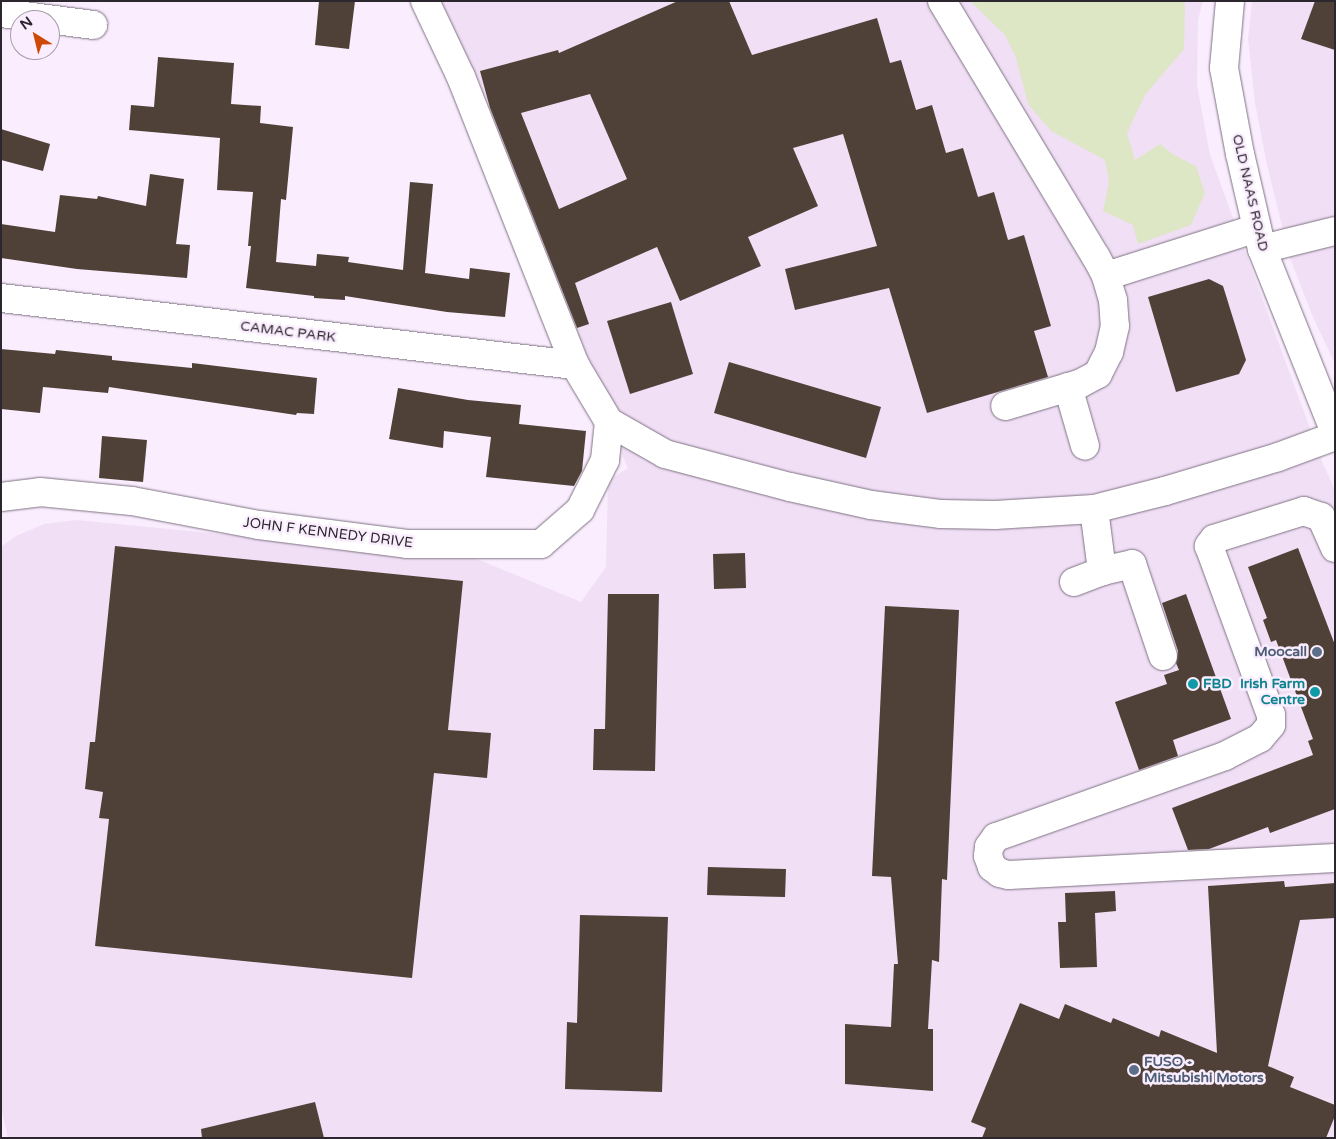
<!DOCTYPE html>
<style>
body{margin:0}
#map{position:relative;width:1336px;height:1139px;overflow:hidden;background:#faedfe;font-family:"Varela Round",sans-serif}
div>[style]{position:absolute}
[style*='--x']{left:calc(var(--x)*1px);top:calc(var(--y)*1px);width:calc(var(--w)*1px);rotate:calc(var(--a)*1deg)}
.built>*{inset:0;background:#f1dff6}
.green>*{inset:0;background:#dde7c5}
.building>*{inset:0;background:#504138}
.roads{filter:drop-shadow(0 0 1px #7d7280) drop-shadow(0 0 1px #7d7280)}
.minor>*{height:28px;margin:-14px;padding:0 14px;transform-origin:14px;border-radius:14px;background:#fff}
.dots>*{width:14px;height:14px;translate:-50% -50%;box-sizing:border-box;border:2px solid #faedfe;border-radius:50%}
span{translate:-50% -50%;white-space:nowrap;text-align:center;line-height:1.15;-webkit-text-stroke:5px #faedfe;paint-order:stroke}
.street-label{font-size:14px;color:#2c272e}
.service-label{font-size:14px;color:#4e5e75;font-weight:700}
.right{translate:-100% -50%;text-align:right}
.left{translate:0 -50%;text-align:left}
.culture-label{font-size:14px;color:#0d838f;font-weight:700}
.frame{position:absolute;inset:0;border:2px solid #2c272e;pointer-events:none}
.north{position:absolute;left:10px;top:10px;width:50px;height:50px;box-sizing:border-box;background:#faedfe;border:1px solid #a89eab;border-radius:50%;rotate:324deg;font-size:14px;font-weight:700;line-height:20px;text-align:center;color:#2c272e}
.north::after{content:'';display:block;margin:auto;width:18px;height:22px;background:#ce4905;clip-path:polygon(50% 0,100% 100%,50% 72%,0 100%)}
</style>
<div id="map">
<div class="built">
<i style="clip-path:polygon(425px 1px,1203px 1px,1198px 20px,1197px 85px,1210px 155px,1323px 464px,1335px 490px,1335px 1138px,8px 1138px,1px 1107px,1px 547px,16px 536px,44px 524px,77px 520px,477px 559px,581px 602px,606px 567px,608px 481px,628px 468px)"></i>
<i style="clip-path:polygon(1252px 1px,1335px 1px,1335px 364px,1313px 317px,1290px 258px,1267px 165px,1255px 103px,1248px 39px)"></i>
</div>
<div class="green">
<i style="clip-path:polygon(970px 1px,1185px 1px,1184px 49px,1145px 95px,1127px 133px,1135px 160px,1160px 144px,1174px 155px,1196px 166px,1205px 193px,1191px 225px,1138px 244px,1133px 225px,1103px 211px,1109px 181px,1105px 160px,1051px 131px,1028px 104px,1016px 58px,1005px 35px)"></i>
</div>
<div class="building">
<i style="clip-path:polygon(319px 1px,355px 1px,349px 49px,315px 45px)"></i>
<i style="clip-path:polygon(evenodd,678px 1px,729px 1px,752px 55px,877px 18px,890px 63px,901px 60px,916px 110px,932px 105px,946px 153px,963px 148px,978px 197px,994px 192px,1008px 240px,1024px 235px,1051px 326px,1034px 331px,1048px 377px,927px 413px,889px 288px,795px 310px,785px 269px,877px 246px,843px 134px,793px 148px,818px 206px,748px 237px,761px 266px,680px 301px,657px 247px,575px 283px,589px 324px,577px 328px,490px 108px,480px 71px,558px 50px,559px 53px,678px 1px,590px 94px,627px 179px,559px 209px,521px 113px,590px 94px)"></i>
<i style="clip-path:polygon(1315px 1px,1335px 1px,1335px 50px,1301px 39px)"></i>
<i style="clip-path:polygon(158px 57px,234px 63px,231px 104px,261px 106px,260px 123px,293px 127px,286px 200px,281px 199px,276px 262px,316px 266px,317px 254px,349px 257px,348px 262px,403px 270px,410px 182px,433px 184px,425px 273px,469px 279px,470px 268px,510px 273px,505px 317px,447px 312px,345px 296px,345px 300px,314px 298px,314px 296px,246px 288px,251px 246px,248px 246px,253px 192px,217px 190px,220px 138px,129px 130px,131px 105px,154px 107px)"></i>
<i style="clip-path:polygon(1px 129px,50px 144px,43px 171px,1px 160px)"></i>
<i style="clip-path:polygon(150px 174px,184px 179px,176px 244px,190px 245px,187px 278px,77px 269px,1px 258px,1px 224px,55px 232px,60px 195px,97px 199px,98px 196px,146px 206px)"></i>
<i style="clip-path:polygon(1209px 279px,1223px 286px,1246px 360px,1239px 374px,1176px 392px,1148px 297px)"></i>
<i style="clip-path:polygon(671px 302px,693px 374px,630px 394px,607px 321px)"></i>
<i style="clip-path:polygon(1px 349px,55px 354px,56px 350px,112px 356px,112px 360px,192px 368px,192px 363px,317px 378px,314px 414px,297px 413px,296px 415px,109px 387px,108px 393px,43px 387px,40px 413px,1px 409px)"></i>
<i style="clip-path:polygon(729px 362px,881px 407px,866px 458px,714px 413px)"></i>
<i style="clip-path:polygon(398px 388px,468px 400px,521px 405px,519px 424px,586px 431px,582px 471px,574px 486px,486px 477px,491px 437px,444px 431px,443px 448px,389px 439px)"></i>
<i style="clip-path:polygon(102px 436px,147px 440px,143px 482px,99px 478px)"></i>
<i style="clip-path:polygon(115px 546px,463px 581px,448px 730px,491px 733px,487px 778px,434px 773px,412px 978px,95px 946px,109px 819px,99px 818px,103px 792px,85px 789px,90px 742px,95px 742px)"></i>
<i style="clip-path:polygon(1298px 548px,1335px 645px,1335px 809px,1270px 833px,1268px 827px,1209px 849px,1188px 850px,1172px 808px,1313px 755px,1308px 741px,1313px 739px,1276px 640px,1271px 642px,1263px 620px,1267px 618px,1248px 567px)"></i>
<i style="clip-path:polygon(745px 553px,746px 588px,714px 589px,713px 554px)"></i>
<i style="clip-path:polygon(608px 594px,659px 594px,655px 771px,593px 770px,594px 729px,605px 729px)"></i>
<i style="clip-path:polygon(1186px 594px,1231px 719px,1173px 740px,1178px 756px,1139px 770px,1115px 702px,1167px 684px,1164px 675px,1179px 670px,1176px 663px,1178px 651px,1162px 603px)"></i>
<i style="clip-path:polygon(885px 606px,959px 610px,947px 880px,942px 879px,939px 962px,932px 960px,928px 1029px,933px 1029px,933px 1091px,845px 1084px,845px 1024px,891px 1027px,894px 964px,898px 964px,891px 877px,872px 876px)"></i>
<i style="clip-path:polygon(708px 867px,786px 869px,785px 897px,707px 895px)"></i>
<i style="clip-path:polygon(1284px 881px,1285px 887px,1335px 883px,1335px 918px,1300px 920px,1268px 1066px,1294px 1077px,1290px 1087px,1335px 1105px,1335px 1116px,1326px 1138px,982px 1138px,986px 1128px,971px 1122px,1020px 1003px,1059px 1019px,1065px 1004px,1111px 1023px,1113px 1018px,1159px 1037px,1161px 1030px,1217px 1053px,1208px 886px)"></i>
<i style="clip-path:polygon(1115px 891px,1116px 911px,1095px 913px,1097px 967px,1060px 968px,1058px 922px,1066px 922px,1065px 893px)"></i>
<i style="clip-path:polygon(580px 915px,668px 917px,662px 1092px,565px 1089px,567px 1022px,577px 1023px)"></i>
<i style="clip-path:polygon(315px 1102px,324px 1138px,202px 1138px,201px 1129px)"></i>
</div>
<div class="roads">
<div class="minor">
<i style="--x:425;--y:1;--w:84;--a:64.7"></i>
<i style="--x:461;--y:77;--w:310;--a:68.4"></i>
<i style="--x:575;--y:365;--w:66;--a:59.2"></i>
<i style="--x:609;--y:422;--w:64;--a:29.7"></i>
<i style="--x:665;--y:454;--w:129;--a:14.8"></i>
<i style="--x:790;--y:487;--w:83;--a:12.5"></i>
<i style="--x:871;--y:505;--w:71;--a:7.3"></i>
<i style="--x:941;--y:514;--w:54;--a:1.1"></i>
<i style="--x:995;--y:515;--w:99;--a:-3.5"></i>
<i style="--x:1094;--y:509;--w:73;--a:-14.2"></i>
<i style="--x:1165;--y:491;--w:118;--a:-16.7"></i>
<i style="--x:1278;--y:457;--w:61;--a:-20.2"></i>
<i style="--x:942;--y:1;--w:299;--a:59"></i>
<i style="--x:1096;--y:257;--w:21;--a:62"></i>
<i style="--x:1106;--y:276;--w:25;--a:74"></i>
<i style="--x:1113;--y:300;--w:26;--a:86"></i>
<i style="--x:1115;--y:326;--w:27;--a:103"></i>
<i style="--x:1109;--y:352;--w:25;--a:117"></i>
<i style="--x:1098;--y:374;--w:21;--a:152"></i>
<i style="--x:1079;--y:384;--w:77;--a:163.4"></i>
<i style="--x:1230;--y:1;--w:67;--a:95.1"></i>
<i style="--x:1224;--y:68;--w:87;--a:79.5"></i>
<i style="--x:1240;--y:154;--w:98;--a:77"></i>
<i style="--x:1262;--y:249;--w:197;--a:68.3"></i>
<i style="--x:1;--y:13;--w:93;--a:7.4"></i>
<i style="--x:1262;--y:249;--w:75;--a:-13.9"></i>
<i style="--x:1106;--y:276;--w:158;--a:-17.6"></i>
<i style="--x:1;--y:298;--w:578;--a:6.66"></i>
<i style="--x:1068;--y:387;--w:61;--a:73.9"></i>
<i style="--x:1;--y:497;--w:39;--a:-7"></i>
<i style="--x:40;--y:492;--w:92;--a:5.6"></i>
<i style="--x:132;--y:501;--w:129;--a:10.7"></i>
<i style="--x:259;--y:525;--w:149;--a:7.3"></i>
<i style="--x:407;--y:544;--w:134;--a:0"></i>
<i style="--x:541;--y:544;--w:52;--a:-41.1"></i>
<i style="--x:580;--y:510;--w:56;--a:-63.4"></i>
<i style="--x:605;--y:460;--w:38;--a:-84"></i>
<i style="--x:1094;--y:509;--w:63;--a:82.6"></i>
<i style="--x:1335;--y:548;--w:34;--a:-114"></i>
<i style="--x:1321;--y:517;--w:18;--a:-161"></i>
<i style="--x:1304;--y:511;--w:94;--a:162.7"></i>
<i style="--x:1214;--y:539;--w:9;--a:126"></i>
<i style="--x:1209;--y:546;--w:180;--a:69.9"></i>
<i style="--x:1271;--y:715;--w:10;--a:90"></i>
<i style="--x:1271;--y:725;--w:17;--a:130"></i>
<i style="--x:1260;--y:738;--w:39;--a:153"></i>
<i style="--x:1225;--y:756;--w:243;--a:160.5"></i>
<i style="--x:996;--y:837;--w:12;--a:125"></i>
<i style="--x:989;--y:847;--w:9;--a:96"></i>
<i style="--x:988;--y:856;--w:12;--a:70"></i>
<i style="--x:992;--y:867;--w:10;--a:37"></i>
<i style="--x:1000;--y:873;--w:9;--a:13"></i>
<i style="--x:1009;--y:875;--w:326;--a:-3"></i>
<i style="--x:1074;--y:582;--w:30;--a:-21"></i>
<i style="--x:1102;--y:571;--w:31;--a:-13"></i>
<i style="--x:1132;--y:564;--w:97;--a:71.4"></i>
</div>
</div>
<div class="dots">
<i style="left:1317px;top:652px;background:#5c6f8a"></i>
<i style="left:1193px;top:684px;background:#0f9aa8"></i>
<i style="left:1315px;top:692px;background:#0f9aa8"></i>
<i style="left:1134px;top:1070px;background:#5c6f8a"></i>
</div>
<div class="street-label">
<span style="left:1250px;top:193px;rotate:77deg">OLD NAAS ROAD</span>
<span style="left:288px;top:332px;rotate:7deg">CAMAC PARK</span>
<span style="left:328px;top:533px;rotate:7deg">JOHN F KENNEDY DRIVE</span>
</div>
<div class="service-label">
<span class="right" style="left:1307px;top:652px">Moocall</span>
<span class="left" style="left:1144px;top:1070px">FUSO -<br>Mitsubishi Motors</span>
</div>
<div class="culture-label">
<span class="left" style="left:1203px;top:684px">FBD</span>
<span class="right" style="left:1305px;top:692px">Irish Farm<br>Centre</span>
</div>
<div class="frame"></div>
<div class="north">N</div>
</div>
